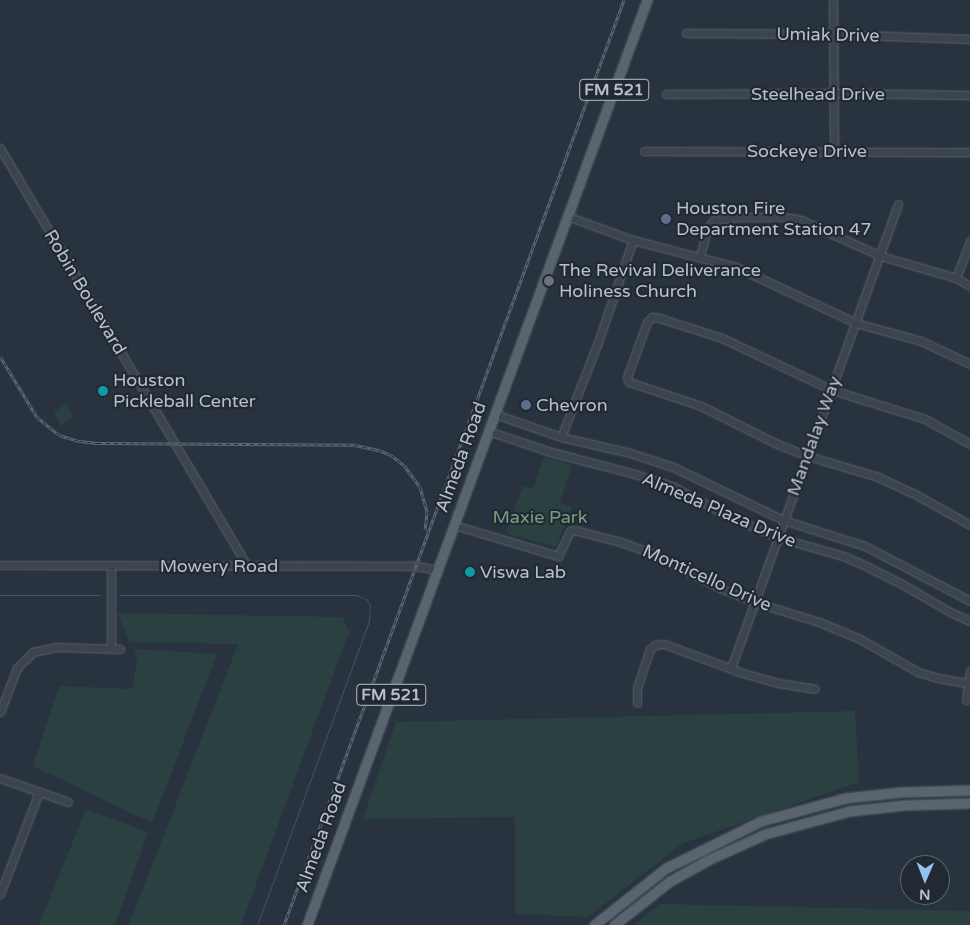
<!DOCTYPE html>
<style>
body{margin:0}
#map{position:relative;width:970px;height:925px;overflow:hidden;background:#28333f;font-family:"Varela Round",sans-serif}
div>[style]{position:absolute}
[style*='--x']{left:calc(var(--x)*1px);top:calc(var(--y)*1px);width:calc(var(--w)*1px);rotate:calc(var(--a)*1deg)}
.green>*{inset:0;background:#2b4141}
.stream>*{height:1px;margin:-0.5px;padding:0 0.5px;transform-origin:0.5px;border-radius:0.5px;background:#3f5266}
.roads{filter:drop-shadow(0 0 1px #5a636c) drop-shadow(0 0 1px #5a636c)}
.minor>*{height:7px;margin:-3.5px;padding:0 3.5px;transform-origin:3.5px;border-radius:3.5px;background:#3c454f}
.major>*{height:9px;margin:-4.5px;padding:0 4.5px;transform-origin:4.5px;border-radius:4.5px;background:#5a646e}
.rail>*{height:3px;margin-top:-1.5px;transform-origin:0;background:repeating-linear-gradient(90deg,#212a34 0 4px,#5e6975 0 8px);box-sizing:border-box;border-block:1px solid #5e6975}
.dots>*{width:14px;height:14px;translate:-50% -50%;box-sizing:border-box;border:2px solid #212a34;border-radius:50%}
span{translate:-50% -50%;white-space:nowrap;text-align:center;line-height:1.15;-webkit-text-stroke:4.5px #212a34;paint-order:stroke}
.shield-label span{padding:1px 4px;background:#212a34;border:1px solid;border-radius:4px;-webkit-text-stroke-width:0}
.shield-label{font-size:16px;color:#b8c0c9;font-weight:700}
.street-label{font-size:18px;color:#b8c0c9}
.poi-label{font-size:18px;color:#b8c0c9}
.left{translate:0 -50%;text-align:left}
.park-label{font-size:18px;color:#789d7f}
.north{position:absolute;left:900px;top:855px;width:50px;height:50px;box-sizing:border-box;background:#212a34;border:1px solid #5d6670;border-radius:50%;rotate:181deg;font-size:14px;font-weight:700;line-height:20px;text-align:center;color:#b8c0c9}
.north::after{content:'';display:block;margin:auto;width:18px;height:22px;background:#97bfef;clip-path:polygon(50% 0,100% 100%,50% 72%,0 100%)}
</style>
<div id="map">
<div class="green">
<i style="clip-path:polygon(66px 404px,74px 417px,61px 425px,54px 412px)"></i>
<i style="clip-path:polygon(544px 457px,572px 465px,560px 503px,572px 507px,556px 547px,506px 533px,523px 486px,533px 489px)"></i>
<i style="clip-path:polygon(117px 613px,343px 617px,349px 632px,241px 925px,129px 925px,238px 644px,130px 642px)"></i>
<i style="clip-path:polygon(134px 649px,217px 654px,152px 823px,33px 766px,59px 686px,132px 689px,137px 661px)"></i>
<i style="clip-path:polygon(855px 711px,859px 782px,683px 843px,588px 917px,515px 914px,515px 817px,363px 819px,396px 722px)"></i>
<i style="clip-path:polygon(86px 809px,148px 832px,115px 925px,39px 925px)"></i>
<i style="clip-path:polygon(660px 904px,970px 911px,970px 925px,634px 925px)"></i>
</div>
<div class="stream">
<i style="--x:0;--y:595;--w:100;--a:0"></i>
<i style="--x:120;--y:595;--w:236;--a:0"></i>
<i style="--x:356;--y:595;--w:11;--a:22"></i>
<i style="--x:366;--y:599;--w:7;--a:56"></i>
<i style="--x:370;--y:605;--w:16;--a:94"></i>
<i style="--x:369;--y:621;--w:324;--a:110.2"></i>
</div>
<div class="roads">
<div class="minor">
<i style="--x:833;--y:0;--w:151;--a:89.6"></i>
<i style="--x:686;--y:33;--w:148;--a:0.4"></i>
<i style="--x:834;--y:34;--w:136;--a:2.1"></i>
<i style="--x:666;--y:94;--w:168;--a:-0.3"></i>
<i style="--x:834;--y:93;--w:136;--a:0.8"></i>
<i style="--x:0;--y:148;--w:486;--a:59.4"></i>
<i style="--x:644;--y:151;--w:326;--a:0.2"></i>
<i style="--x:567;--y:216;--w:70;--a:20"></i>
<i style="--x:633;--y:240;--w:106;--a:14.7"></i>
<i style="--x:736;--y:267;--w:132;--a:25"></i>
<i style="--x:856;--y:323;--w:67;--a:15.5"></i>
<i style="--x:921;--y:341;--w:54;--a:25.1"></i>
<i style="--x:700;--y:256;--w:30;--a:-75"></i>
<i style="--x:708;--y:227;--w:9;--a:-49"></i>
<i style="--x:714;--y:220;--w:24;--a:-7"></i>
<i style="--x:738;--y:217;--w:45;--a:0"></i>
<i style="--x:783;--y:217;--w:18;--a:9"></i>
<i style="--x:801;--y:220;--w:88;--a:24.2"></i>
<i style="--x:881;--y:256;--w:78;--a:16.3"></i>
<i style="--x:956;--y:278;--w:16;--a:30"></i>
<i style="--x:956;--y:278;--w:40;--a:-69"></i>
<i style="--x:495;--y:414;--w:70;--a:19.2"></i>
<i style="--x:561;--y:437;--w:68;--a:12.8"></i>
<i style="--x:627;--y:452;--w:48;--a:18.1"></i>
<i style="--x:673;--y:467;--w:122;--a:25.7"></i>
<i style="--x:783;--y:520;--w:86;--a:17.6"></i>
<i style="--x:865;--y:546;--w:119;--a:27.6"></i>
<i style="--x:488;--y:431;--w:66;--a:18.4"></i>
<i style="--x:551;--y:452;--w:87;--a:14.7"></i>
<i style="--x:635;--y:474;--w:41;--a:18.4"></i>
<i style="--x:674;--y:487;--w:64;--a:28.2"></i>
<i style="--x:730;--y:517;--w:51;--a:23.1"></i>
<i style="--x:777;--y:537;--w:69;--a:16.1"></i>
<i style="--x:843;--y:556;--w:23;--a:23"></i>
<i style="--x:864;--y:565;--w:40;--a:26.6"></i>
<i style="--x:900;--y:583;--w:58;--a:30.1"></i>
<i style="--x:950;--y:612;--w:22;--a:24"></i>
<i style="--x:561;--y:437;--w:102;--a:-68.7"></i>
<i style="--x:598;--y:342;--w:108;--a:-71.1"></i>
<i style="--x:970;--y:444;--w:51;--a:-150.9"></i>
<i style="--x:925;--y:419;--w:97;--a:-162.7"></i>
<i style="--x:832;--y:390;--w:122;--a:-154.7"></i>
<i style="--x:722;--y:338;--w:69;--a:-162.3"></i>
<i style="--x:656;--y:317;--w:4;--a:180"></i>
<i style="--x:652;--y:317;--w:7;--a:135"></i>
<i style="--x:647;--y:322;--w:59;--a:110"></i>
<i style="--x:627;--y:377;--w:5;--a:68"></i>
<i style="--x:629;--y:382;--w:76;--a:18.4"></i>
<i style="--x:701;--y:406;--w:83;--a:26.6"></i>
<i style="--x:775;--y:443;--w:35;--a:22"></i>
<i style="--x:808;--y:456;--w:73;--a:16.7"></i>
<i style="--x:878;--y:477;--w:38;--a:25"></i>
<i style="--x:913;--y:493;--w:65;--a:29.3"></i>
<i style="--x:454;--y:525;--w:109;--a:16.6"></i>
<i style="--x:558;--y:556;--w:28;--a:-64"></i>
<i style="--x:570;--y:531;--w:4;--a:-14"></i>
<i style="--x:574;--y:530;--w:49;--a:14.3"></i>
<i style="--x:621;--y:542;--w:32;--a:20"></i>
<i style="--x:651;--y:553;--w:77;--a:26.9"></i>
<i style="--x:720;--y:588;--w:37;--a:22"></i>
<i style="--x:754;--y:602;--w:68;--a:17.1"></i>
<i style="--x:819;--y:622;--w:42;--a:22.3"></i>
<i style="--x:858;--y:638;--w:69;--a:29.5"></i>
<i style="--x:918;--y:672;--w:21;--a:17"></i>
<i style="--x:938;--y:678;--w:29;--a:10"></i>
<i style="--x:0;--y:565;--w:416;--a:0.1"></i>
<i style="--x:416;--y:566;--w:21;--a:11"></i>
<i style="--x:111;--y:648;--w:82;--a:-90"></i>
<i style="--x:731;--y:668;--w:493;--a:-70.2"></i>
<i style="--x:966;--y:700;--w:29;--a:-82"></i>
<i style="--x:637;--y:703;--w:15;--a:-90"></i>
<i style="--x:637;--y:688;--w:41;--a:-71.6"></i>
<i style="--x:650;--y:649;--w:6;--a:-39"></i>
<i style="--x:655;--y:645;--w:9;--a:-6"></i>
<i style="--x:664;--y:644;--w:84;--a:20.2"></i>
<i style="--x:743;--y:673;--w:36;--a:16"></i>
<i style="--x:778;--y:683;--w:37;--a:9"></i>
<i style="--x:0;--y:712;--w:47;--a:-68.9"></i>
<i style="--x:17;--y:668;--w:23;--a:-45"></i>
<i style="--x:33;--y:652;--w:24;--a:-12"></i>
<i style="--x:56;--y:647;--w:64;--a:1.8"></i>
<i style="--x:0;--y:778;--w:72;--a:19.4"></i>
<i style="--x:0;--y:894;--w:109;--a:-69.1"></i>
</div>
<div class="major">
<i style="--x:307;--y:925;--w:986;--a:-69.82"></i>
<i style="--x:594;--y:925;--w:92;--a:-38.4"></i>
<i style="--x:666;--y:868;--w:106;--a:-26.3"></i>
<i style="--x:761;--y:821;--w:87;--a:-15.3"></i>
<i style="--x:845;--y:798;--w:56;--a:-6.1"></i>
<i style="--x:901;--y:792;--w:69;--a:-1.7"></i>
<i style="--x:614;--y:925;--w:71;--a:-38.2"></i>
<i style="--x:670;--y:881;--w:43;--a:-28.9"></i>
<i style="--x:708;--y:860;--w:63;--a:-24.5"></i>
<i style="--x:765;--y:834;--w:87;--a:-15.3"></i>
<i style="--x:849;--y:811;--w:56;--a:-6.1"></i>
<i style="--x:905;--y:805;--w:65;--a:-1.8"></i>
</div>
</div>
<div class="rail">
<i style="--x:0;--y:356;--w:71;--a:58.8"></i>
<i style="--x:37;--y:417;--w:28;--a:39"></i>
<i style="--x:59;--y:435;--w:21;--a:17"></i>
<i style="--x:79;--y:441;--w:19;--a:6"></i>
<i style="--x:98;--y:443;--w:257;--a:0.4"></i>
<i style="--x:355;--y:445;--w:25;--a:12"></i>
<i style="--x:379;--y:450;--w:13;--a:23"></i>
<i style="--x:391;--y:455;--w:16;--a:38"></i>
<i style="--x:404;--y:465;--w:27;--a:54"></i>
<i style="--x:420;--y:487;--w:26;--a:74"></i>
<i style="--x:427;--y:512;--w:18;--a:96"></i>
<i style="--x:284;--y:925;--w:986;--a:-69.82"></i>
</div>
<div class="dots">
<i style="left:666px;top:219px;background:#5c6f8a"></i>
<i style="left:549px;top:281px;background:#6b7280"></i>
<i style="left:103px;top:391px;background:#0f9aa8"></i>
<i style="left:526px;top:405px;background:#5c6f8a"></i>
<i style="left:470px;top:572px;background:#0f9aa8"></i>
</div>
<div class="shield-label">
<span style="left:614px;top:90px">FM 521</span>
<span style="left:391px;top:695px">FM 521</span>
</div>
<div class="street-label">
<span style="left:828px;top:35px;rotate:1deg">Umiak Drive</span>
<span style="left:818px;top:94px">Steelhead Drive</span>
<span style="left:807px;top:151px">Sockeye Drive</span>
<span style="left:85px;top:292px;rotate:59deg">Robin Boulevard</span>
<span style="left:814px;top:436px;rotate:-70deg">Mandalay Way</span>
<span style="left:461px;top:457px;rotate:-70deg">Almeda Road</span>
<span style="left:719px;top:510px;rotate:23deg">Almeda Plaza Drive</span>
<span style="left:219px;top:566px">Mowery Road</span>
<span style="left:707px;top:578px;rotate:24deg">Monticello Drive</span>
<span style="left:321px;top:837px;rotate:-70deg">Almeda Road</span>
</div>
<div class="poi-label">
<span class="left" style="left:676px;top:219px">Houston Fire<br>Department Station 47</span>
<span class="left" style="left:559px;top:281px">The Revival Deliverance<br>Holiness Church</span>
<span class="left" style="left:113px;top:391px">Houston<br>Pickleball Center</span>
<span class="left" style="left:536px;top:405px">Chevron</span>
<span class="left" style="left:480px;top:572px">Viswa Lab</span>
</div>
<div class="park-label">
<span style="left:540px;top:517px">Maxie Park</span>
</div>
<div class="north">N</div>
</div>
